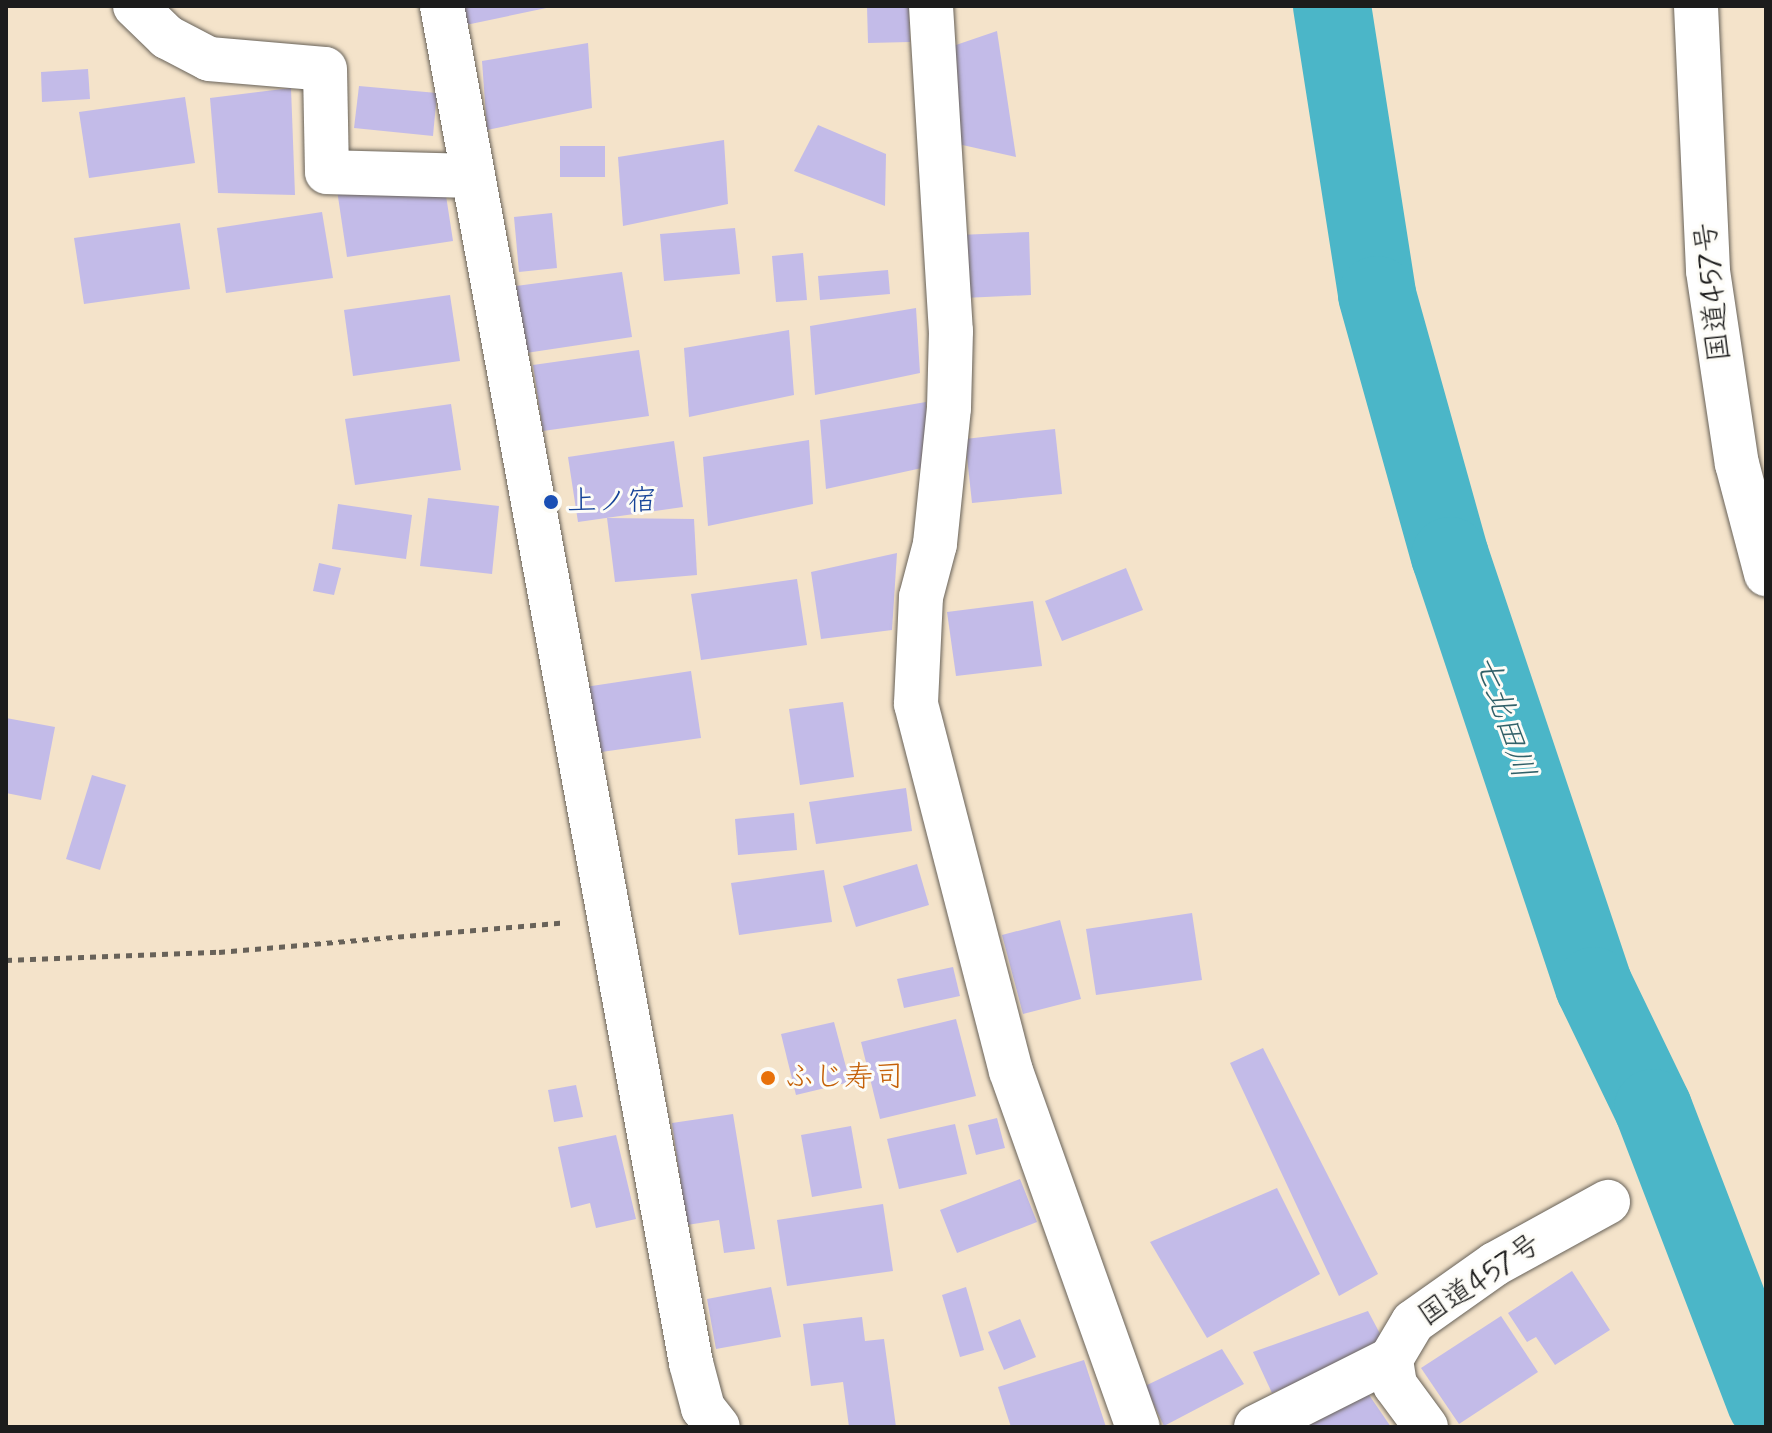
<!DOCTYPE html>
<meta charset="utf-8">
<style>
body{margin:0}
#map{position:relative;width:1772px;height:1433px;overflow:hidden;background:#f4e3ca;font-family:Mynerve,"Klee One",sans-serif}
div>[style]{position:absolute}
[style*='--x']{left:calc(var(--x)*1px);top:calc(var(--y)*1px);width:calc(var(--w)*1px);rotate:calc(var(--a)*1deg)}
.river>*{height:78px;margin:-39px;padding:0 39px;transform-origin:39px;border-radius:39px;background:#4bb6c8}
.building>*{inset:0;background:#c3bbe8}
.path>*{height:5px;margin-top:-2.5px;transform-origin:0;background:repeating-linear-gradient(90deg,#686259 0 6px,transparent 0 12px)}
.roads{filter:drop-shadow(0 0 2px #686259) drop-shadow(0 0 2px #686259)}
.minor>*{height:44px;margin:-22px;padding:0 22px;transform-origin:22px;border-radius:22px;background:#fff}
.highway>*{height:44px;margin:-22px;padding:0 22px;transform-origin:22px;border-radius:22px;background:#fff}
.dots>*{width:22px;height:22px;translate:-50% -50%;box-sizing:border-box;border:4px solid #fdfcf7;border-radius:50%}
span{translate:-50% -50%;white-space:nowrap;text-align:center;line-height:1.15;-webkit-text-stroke:6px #fdfcf7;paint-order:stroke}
.street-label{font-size:30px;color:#1c1c1c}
.transit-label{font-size:30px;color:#164399}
.left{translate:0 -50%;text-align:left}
.food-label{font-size:30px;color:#c56008}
.water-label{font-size:32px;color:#316169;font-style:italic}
.frame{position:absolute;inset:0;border:8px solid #1c1c1c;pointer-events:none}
</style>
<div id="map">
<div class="river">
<i style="--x:1332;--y:6;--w:292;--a:81.1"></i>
<i style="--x:1377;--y:295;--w:271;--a:74.4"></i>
<i style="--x:1450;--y:556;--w:453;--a:71.5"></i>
<i style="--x:1594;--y:986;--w:136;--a:64.2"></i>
<i style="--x:1653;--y:1108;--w:315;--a:69"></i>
</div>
<div class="building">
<i style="clip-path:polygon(441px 6px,550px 6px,551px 7px,442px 30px)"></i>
<i style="clip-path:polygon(867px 6px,909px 6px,910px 42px,868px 43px)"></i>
<i style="clip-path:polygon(997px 31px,1016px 157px,958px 144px,953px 46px)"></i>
<i style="clip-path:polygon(588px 43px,592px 108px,487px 130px,482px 61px)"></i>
<i style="clip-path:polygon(88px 69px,90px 99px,42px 102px,41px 72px)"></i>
<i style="clip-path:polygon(359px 86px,437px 93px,433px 136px,354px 128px)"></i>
<i style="clip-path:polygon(291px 88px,295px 195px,218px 193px,210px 98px)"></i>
<i style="clip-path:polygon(185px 97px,195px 163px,89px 178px,79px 112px)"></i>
<i style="clip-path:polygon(818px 125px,886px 154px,885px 206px,794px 171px)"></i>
<i style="clip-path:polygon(724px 140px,728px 204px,623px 226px,618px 157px)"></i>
<i style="clip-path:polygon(560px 146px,605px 146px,605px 177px,560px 177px)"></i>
<i style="clip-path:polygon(443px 176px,453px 241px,347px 257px,337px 190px)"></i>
<i style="clip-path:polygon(322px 212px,333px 278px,226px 293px,217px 228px)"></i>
<i style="clip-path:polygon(552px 213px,557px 268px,519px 272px,514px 217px)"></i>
<i style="clip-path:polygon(180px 223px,190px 289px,84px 304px,74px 238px)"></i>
<i style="clip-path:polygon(735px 228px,740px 274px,664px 281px,660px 234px)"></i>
<i style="clip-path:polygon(1029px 232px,1031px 295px,963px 298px,959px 235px)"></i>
<i style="clip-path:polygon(803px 253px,807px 300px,776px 302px,772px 256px)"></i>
<i style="clip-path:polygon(888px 270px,890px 294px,820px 300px,818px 276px)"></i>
<i style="clip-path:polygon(622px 272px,632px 337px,526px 353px,516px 286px)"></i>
<i style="clip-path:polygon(450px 295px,460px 361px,353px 376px,344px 310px)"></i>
<i style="clip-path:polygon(916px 308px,920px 373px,815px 395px,810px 326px)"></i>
<i style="clip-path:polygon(789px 330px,794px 395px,689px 417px,684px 348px)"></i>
<i style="clip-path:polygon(639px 350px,649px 416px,543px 431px,533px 365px)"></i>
<i style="clip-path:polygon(926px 402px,931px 466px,826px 489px,820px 420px)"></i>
<i style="clip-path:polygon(451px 404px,461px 470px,355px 485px,345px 419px)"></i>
<i style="clip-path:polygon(1055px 429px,1062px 494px,972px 503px,965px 439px)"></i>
<i style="clip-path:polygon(809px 440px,813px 504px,708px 526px,703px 457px)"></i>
<i style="clip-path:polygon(674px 441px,683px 507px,578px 522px,568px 457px)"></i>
<i style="clip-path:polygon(428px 498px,499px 506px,492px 574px,420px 566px)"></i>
<i style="clip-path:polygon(338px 504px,412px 515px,406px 559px,332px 549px)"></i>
<i style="clip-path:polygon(607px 518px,694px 519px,697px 575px,615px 582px)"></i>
<i style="clip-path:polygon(897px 553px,892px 630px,821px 639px,811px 572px)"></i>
<i style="clip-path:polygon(319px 563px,341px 568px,334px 595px,313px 591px)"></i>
<i style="clip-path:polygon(1126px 568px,1143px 610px,1062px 641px,1045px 601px)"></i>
<i style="clip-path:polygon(797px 579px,807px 645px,701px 660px,691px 594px)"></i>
<i style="clip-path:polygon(1033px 601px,1042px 666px,956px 676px,947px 612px)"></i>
<i style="clip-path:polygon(691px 671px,701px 738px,594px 753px,585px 687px)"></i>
<i style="clip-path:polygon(843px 702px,854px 777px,800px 785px,789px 709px)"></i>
<i style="clip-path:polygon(6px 718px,55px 727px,41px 800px,6px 793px)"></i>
<i style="clip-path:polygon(92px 775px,126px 785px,100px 870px,66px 859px)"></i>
<i style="clip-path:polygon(906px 788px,912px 831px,816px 844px,809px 802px)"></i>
<i style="clip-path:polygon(794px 813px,797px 850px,738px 855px,735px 819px)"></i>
<i style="clip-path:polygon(917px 864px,929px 905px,856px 927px,843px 886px)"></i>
<i style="clip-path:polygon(824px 870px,832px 922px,739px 935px,731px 883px)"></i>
<i style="clip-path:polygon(1192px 913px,1202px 980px,1096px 995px,1086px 929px)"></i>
<i style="clip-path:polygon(1060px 920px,1081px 999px,1023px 1014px,1002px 935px)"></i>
<i style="clip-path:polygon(953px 967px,960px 996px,904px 1008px,897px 979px)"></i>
<i style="clip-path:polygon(956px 1019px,976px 1096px,880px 1119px,861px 1042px)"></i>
<i style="clip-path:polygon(834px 1022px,850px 1082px,796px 1095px,781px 1034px)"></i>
<i style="clip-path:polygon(1263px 1048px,1378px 1274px,1339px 1296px,1230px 1063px)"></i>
<i style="clip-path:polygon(576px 1085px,583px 1117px,554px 1122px,548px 1090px)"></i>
<i style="clip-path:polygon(733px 1114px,755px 1249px,724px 1253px,719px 1220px,687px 1225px,672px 1123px)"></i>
<i style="clip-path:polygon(997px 1118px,1005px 1148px,976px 1155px,968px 1125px)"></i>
<i style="clip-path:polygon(955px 1124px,967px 1174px,899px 1189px,887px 1139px)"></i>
<i style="clip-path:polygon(851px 1126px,862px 1188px,812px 1197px,801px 1135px)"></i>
<i style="clip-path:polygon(616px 1135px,636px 1219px,596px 1228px,590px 1203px,571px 1208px,558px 1147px)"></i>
<i style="clip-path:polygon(1020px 1179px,1037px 1222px,957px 1253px,940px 1210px)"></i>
<i style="clip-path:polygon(1277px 1188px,1320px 1274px,1207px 1338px,1150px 1242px)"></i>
<i style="clip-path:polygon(883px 1204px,893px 1271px,787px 1286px,777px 1220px)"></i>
<i style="clip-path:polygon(1572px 1271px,1610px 1330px,1555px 1365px,1536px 1337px,1527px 1342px,1508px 1313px)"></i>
<i style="clip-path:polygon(771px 1287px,781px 1337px,716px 1349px,707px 1299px)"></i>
<i style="clip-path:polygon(966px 1287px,984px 1350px,960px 1357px,942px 1295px)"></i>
<i style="clip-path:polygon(1368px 1311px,1386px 1345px,1272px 1393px,1253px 1352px)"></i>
<i style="clip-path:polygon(1501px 1316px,1538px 1372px,1459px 1424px,1421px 1368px)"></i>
<i style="clip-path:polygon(862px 1317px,865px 1341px,884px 1339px,896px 1427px,849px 1427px,843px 1382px,811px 1386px,803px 1324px)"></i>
<i style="clip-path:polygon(1020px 1319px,1036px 1357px,1004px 1370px,988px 1332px)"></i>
<i style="clip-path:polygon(1222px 1349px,1244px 1384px,1164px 1426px,1145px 1386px)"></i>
<i style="clip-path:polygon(1084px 1360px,1106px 1427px,1011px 1427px,998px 1387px)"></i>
<i style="clip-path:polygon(1365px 1389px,1391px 1427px,1301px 1427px)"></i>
</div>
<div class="path">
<i style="--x:6;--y:960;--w:213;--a:-2.2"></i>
<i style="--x:219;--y:952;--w:348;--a:-4.9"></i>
</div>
<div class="roads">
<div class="minor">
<i style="--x:135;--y:6;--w:45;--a:44.1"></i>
<i style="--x:167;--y:37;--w:47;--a:27.6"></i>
<i style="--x:209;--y:59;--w:116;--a:4.9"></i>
<i style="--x:325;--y:69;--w:103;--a:88.9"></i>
<i style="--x:327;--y:172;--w:143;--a:1.6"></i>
<i style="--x:442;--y:6;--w:1380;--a:79.6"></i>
<i style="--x:691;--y:1363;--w:47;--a:75.1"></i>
<i style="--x:703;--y:1408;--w:24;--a:52"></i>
<i style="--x:931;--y:6;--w:326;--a:86.5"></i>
<i style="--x:951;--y:331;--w:77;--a:91.5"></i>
<i style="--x:949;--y:408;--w:137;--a:95.9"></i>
<i style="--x:935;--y:544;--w:55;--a:104.8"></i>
<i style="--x:921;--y:597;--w:107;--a:92.7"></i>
<i style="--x:916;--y:704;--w:379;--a:75.5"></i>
<i style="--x:1011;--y:1071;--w:378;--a:70.4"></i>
<i style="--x:1256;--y:1427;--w:151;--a:-26.7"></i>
</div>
<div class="highway">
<i style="--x:1696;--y:6;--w:265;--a:87.4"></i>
<i style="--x:1708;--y:271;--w:195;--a:81.5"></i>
<i style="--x:1737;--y:464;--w:114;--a:75.2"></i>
<i style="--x:1426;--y:1427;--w:52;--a:-126.4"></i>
<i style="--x:1395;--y:1385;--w:26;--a:-99"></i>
<i style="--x:1391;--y:1359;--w:43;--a:-59.3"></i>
<i style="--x:1413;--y:1322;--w:100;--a:-35.3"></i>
<i style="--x:1495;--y:1264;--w:129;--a:-28.8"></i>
</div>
</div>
<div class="dots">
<i style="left:551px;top:502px;background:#1a4fb4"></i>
<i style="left:768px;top:1078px;background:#e8710a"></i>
</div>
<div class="street-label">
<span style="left:1714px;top:292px;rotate:-96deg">国道457号</span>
<span style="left:1480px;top:1281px;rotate:-34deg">国道457号</span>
</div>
<div class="transit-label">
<span class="left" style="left:567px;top:502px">上ノ宿</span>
</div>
<div class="food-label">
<span class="left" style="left:784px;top:1078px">ふじ寿司</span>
</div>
<div class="water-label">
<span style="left:1504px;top:717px;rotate:72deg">七北田川</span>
</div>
<div class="frame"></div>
</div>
